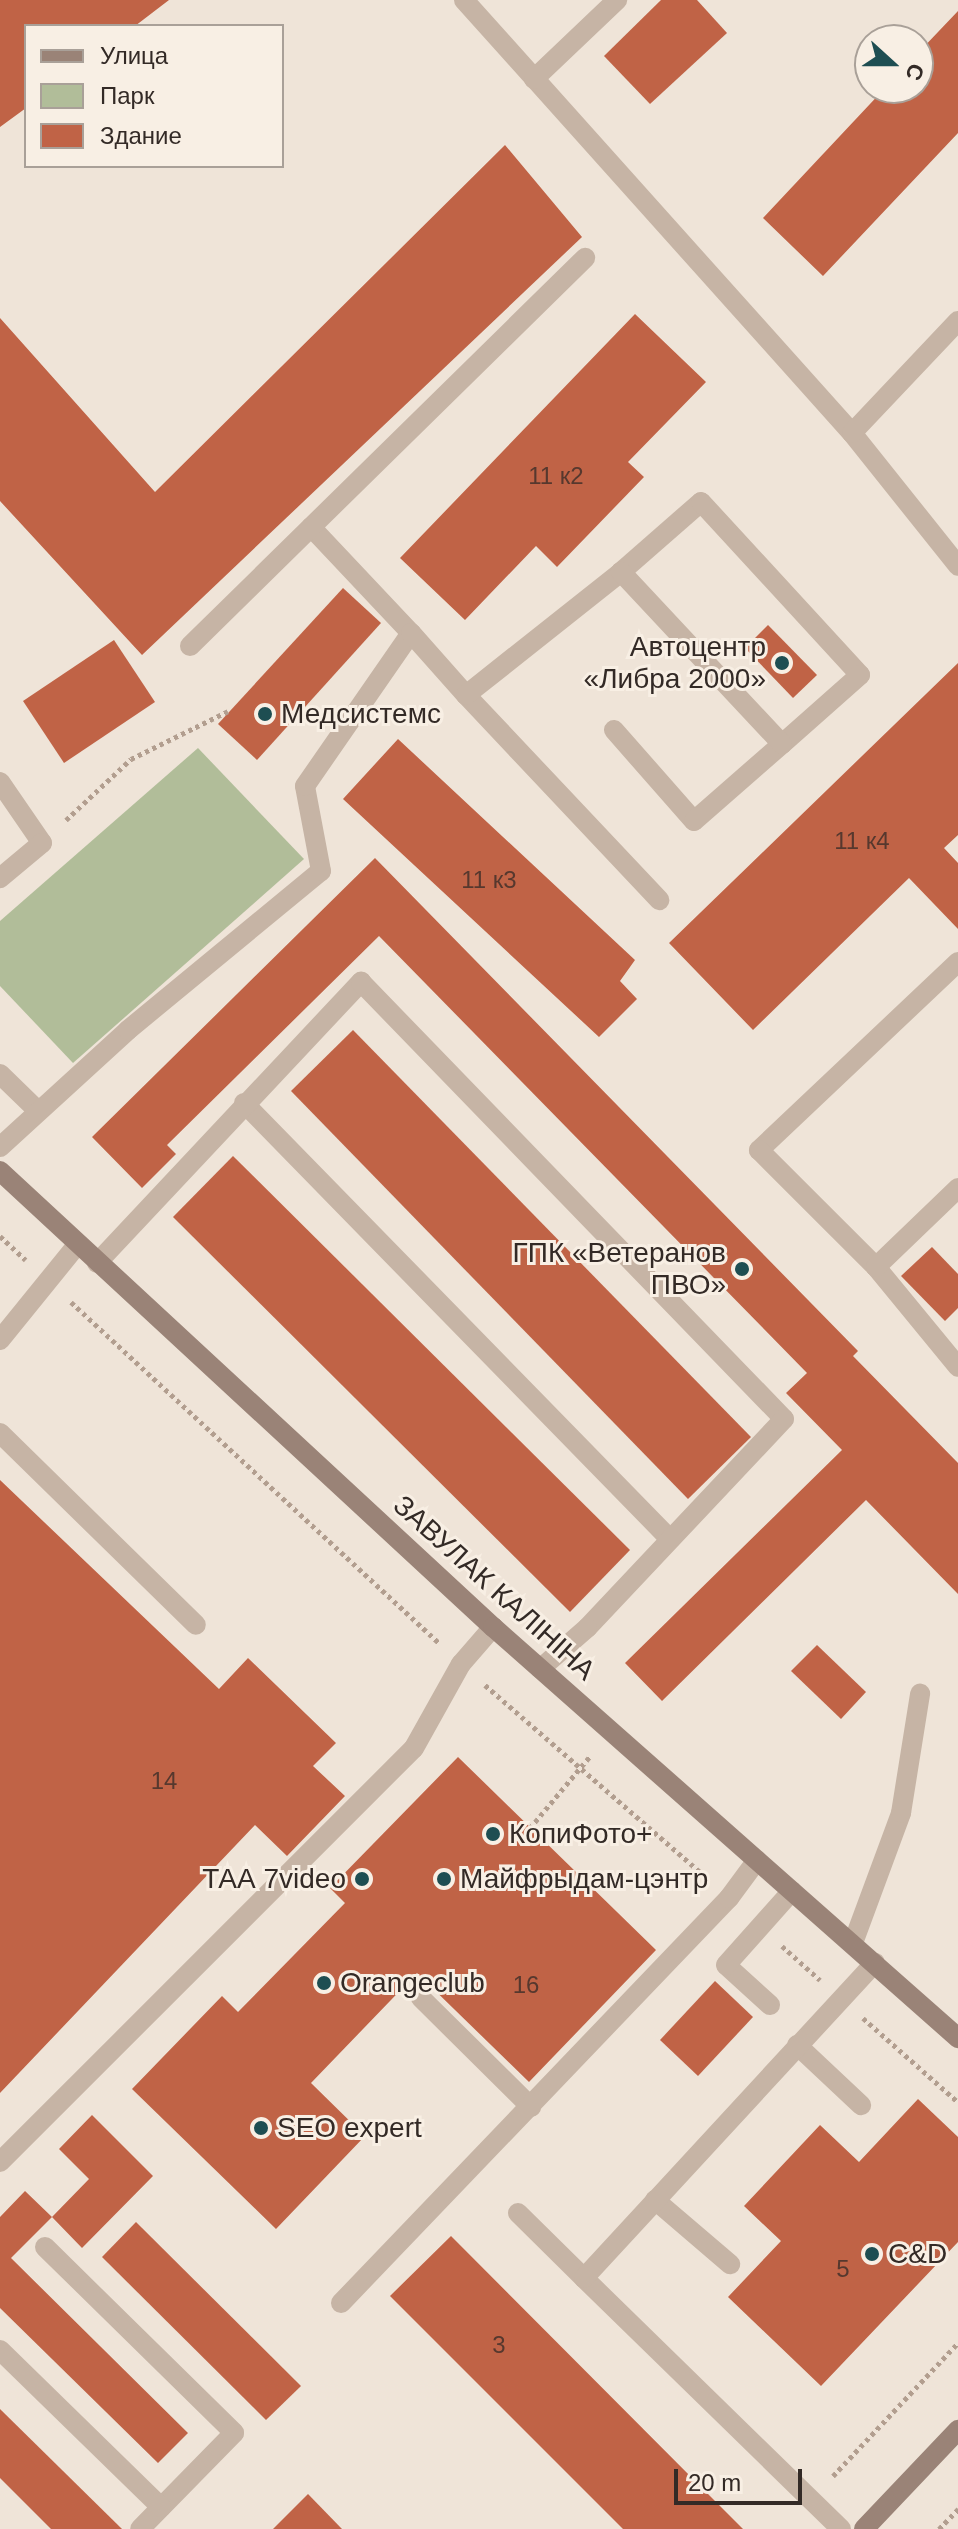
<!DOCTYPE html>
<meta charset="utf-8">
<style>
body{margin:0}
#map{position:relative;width:958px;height:2529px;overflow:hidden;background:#efe4d8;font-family:Arial,sans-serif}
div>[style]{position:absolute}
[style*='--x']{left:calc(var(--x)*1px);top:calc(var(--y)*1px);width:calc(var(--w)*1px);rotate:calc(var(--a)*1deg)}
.green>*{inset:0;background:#b1bd99}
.building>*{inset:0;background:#c06346}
.path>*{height:5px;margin-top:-2.5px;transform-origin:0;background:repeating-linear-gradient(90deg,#b29e8f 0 4px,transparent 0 8px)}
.lane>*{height:20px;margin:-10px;padding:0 10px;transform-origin:10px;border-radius:10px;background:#c6b4a5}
.secondary>*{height:20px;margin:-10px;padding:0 10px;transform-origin:10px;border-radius:10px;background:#9a8377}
.dots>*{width:22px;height:22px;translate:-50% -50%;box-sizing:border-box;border:4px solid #f8efe4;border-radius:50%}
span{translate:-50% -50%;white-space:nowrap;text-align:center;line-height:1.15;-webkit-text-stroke:6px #f8efe4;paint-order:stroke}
.number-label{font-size:24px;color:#56382e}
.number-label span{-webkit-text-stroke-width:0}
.poi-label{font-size:28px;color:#332a26}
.right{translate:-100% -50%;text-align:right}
.left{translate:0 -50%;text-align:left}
.street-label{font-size:28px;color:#332a26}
.legend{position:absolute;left:24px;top:24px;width:260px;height:144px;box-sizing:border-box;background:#f8efe4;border:2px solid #a9a098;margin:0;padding:10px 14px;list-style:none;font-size:24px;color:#332a26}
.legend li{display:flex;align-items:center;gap:16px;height:40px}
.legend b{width:40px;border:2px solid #a9a098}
.north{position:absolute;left:854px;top:24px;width:80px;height:80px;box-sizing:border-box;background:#f8efe4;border:2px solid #a9a098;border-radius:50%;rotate:111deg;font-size:22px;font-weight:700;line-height:32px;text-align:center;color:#332a26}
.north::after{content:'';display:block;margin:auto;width:28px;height:36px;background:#1e4e52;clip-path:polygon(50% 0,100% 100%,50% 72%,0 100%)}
.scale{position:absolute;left:674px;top:2469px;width:128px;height:36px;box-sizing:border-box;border:4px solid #332a26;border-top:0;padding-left:10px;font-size:24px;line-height:28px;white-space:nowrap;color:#332a26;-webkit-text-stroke:6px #f8efe4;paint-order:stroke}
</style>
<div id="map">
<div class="green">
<i style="clip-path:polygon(198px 748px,304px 859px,73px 1063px,0 986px,0 921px)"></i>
</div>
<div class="building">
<i style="clip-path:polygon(0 0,169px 0,135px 26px,26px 26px,26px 108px,0 127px)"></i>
<i style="clip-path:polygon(661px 0,697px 0,727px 33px,650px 104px,604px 56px)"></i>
<i style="clip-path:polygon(958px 11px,958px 133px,823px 276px,763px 218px,885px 88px,918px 88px,918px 53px)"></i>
<i style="clip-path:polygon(505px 145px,582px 237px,142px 655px,0 501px,0 318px,155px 492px)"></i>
<i style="clip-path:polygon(635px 314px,706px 382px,628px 462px,644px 477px,557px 567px,536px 546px,465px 620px,400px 558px)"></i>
<i style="clip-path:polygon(343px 588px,381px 623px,257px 760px,218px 724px)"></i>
<i style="clip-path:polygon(768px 625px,817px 675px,793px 698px,745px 648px)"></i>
<i style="clip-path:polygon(114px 640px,155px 702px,64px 763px,23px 701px)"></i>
<i style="clip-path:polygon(958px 663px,958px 835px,944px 848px,958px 863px,958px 929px,909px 878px,753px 1030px,669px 943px)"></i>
<i style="clip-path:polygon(398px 739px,635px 960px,620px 981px,637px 999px,599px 1037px,343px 799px)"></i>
<i style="clip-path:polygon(375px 858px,858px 1351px,853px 1356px,958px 1463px,958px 1594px,866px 1500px,662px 1701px,625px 1663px,842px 1450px,786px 1393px,807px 1373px,379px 936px,167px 1145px,176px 1154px,142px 1188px,92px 1137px)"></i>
<i style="clip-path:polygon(353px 1030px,751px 1437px,688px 1499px,291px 1091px)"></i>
<i style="clip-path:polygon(233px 1156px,630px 1550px,570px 1612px,173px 1217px)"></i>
<i style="clip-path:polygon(932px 1247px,958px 1274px,958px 1308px,945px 1321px,901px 1276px)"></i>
<i style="clip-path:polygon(0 1480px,219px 1689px,248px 1658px,336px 1743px,313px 1766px,345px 1796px,287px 1856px,255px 1825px,0 2093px)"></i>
<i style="clip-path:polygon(817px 1645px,866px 1692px,841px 1719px,791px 1671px)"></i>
<i style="clip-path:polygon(458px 1757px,656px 1950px,529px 2082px,417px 1973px,311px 2083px,365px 2136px,276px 2229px,132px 2089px,222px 1996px,238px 2012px,345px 1903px,330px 1888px)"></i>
<i style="clip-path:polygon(715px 1981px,753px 2017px,698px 2076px,660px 2040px)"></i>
<i style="clip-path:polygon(918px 2099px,958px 2137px,958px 2242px,821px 2386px,728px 2297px,781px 2241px,744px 2206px,820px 2125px,859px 2162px)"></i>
<i style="clip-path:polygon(92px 2115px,153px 2176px,82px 2248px,52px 2217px,89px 2179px,59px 2149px)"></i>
<i style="clip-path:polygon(25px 2191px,52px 2217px,11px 2258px,188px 2433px,158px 2463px,0 2308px,0 2217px)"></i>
<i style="clip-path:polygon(136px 2222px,301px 2386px,266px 2420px,102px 2257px)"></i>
<i style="clip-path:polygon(451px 2236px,710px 2496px,743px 2529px,623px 2529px,390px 2296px)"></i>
<i style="clip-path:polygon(0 2409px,122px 2529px,51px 2529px,0 2478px)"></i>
<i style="clip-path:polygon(308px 2494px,342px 2529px,273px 2529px)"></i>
</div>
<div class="path">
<i style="--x:66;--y:820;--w:89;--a:-43.2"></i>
<i style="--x:131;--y:759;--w:108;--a:-26.3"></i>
<i style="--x:0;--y:1236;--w:35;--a:43"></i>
<i style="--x:71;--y:1302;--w:502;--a:42.82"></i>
<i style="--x:485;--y:1685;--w:294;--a:41"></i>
<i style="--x:530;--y:1828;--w:95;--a:-50.1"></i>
<i style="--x:782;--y:1946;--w:51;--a:41.8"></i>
<i style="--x:863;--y:2018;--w:127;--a:41.5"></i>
<i style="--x:833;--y:2476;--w:183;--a:-46.8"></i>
<i style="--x:939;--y:2529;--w:28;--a:-46"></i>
</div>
<div class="lane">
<i style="--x:464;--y:0;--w:581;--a:48.14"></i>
<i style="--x:852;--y:433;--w:170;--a:51.4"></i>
<i style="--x:534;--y:79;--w:115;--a:-43.6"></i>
<i style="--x:852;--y:433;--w:154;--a:-46.6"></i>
<i style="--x:311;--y:527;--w:146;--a:46.7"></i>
<i style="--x:190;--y:646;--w:554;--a:-44.49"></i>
<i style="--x:466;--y:695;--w:282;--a:46.7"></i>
<i style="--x:614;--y:730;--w:121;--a:48.7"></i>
<i style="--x:694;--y:821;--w:117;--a:-41.2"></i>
<i style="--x:0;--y:782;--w:74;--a:55.5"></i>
<i style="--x:42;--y:843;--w:55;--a:140.2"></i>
<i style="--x:958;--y:962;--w:274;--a:136.6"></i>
<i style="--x:759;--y:1150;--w:165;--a:45"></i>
<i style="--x:876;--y:1267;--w:129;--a:50.6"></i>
<i style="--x:0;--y:1074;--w:53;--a:44.2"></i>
<i style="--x:244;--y:1103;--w:608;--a:45.67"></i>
<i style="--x:0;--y:1147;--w:173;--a:-42.4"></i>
<i style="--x:128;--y:1030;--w:250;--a:-39.5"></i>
<i style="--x:321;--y:871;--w:86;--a:-100.7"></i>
<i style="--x:305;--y:786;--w:186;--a:-55.3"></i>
<i style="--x:411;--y:633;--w:83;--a:48.4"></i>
<i style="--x:466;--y:695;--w:198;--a:-38.4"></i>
<i style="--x:621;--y:572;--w:106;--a:-41.2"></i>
<i style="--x:701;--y:502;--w:235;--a:47.4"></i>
<i style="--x:860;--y:675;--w:104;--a:138.5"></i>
<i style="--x:782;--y:744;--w:236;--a:-133.1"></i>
<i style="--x:97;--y:1263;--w:386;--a:-46.8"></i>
<i style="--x:361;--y:982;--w:608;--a:45.93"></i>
<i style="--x:784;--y:1419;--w:287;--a:133.3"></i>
<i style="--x:587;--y:1628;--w:62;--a:138.9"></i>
<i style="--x:876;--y:1267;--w:114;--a:-43.9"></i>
<i style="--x:0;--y:1340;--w:122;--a:-51"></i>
<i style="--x:0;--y:1433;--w:274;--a:44.4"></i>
<i style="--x:853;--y:1943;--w:139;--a:-69.7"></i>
<i style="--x:901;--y:1813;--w:121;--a:-80.9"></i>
<i style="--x:421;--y:1998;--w:155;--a:44.7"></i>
<i style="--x:770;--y:2005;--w:59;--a:-137.7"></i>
<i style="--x:726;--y:1965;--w:99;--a:-48.3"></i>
<i style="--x:797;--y:2045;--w:88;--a:43.2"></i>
<i style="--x:0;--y:2162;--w:585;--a:-45"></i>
<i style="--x:414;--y:1748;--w:96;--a:-60.8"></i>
<i style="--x:461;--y:1664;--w:49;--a:-49.1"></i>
<i style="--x:655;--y:2200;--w:99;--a:40.5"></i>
<i style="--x:518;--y:2213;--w:93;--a:44.6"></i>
<i style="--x:45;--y:2247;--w:265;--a:44.5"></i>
<i style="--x:234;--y:2433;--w:134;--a:134.4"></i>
<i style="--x:341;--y:2303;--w:561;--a:-46.23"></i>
<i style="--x:729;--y:1898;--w:47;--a:-53.6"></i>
<i style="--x:0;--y:2350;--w:225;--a:44.3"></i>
<i style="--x:841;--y:2529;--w:359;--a:-135.7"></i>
<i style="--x:584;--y:2278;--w:429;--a:-47.3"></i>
</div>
<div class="secondary">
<i style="--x:0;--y:1171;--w:672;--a:42.77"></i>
<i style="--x:493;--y:1627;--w:621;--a:41.47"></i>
<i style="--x:864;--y:2529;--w:137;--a:-46.5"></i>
</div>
<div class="dots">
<i style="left:782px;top:663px;background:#1e4e52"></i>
<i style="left:265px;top:714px;background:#1e4e52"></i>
<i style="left:742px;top:1269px;background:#1e4e52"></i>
<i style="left:493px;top:1834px;background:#1e4e52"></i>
<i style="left:362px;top:1879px;background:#1e4e52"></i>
<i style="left:444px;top:1879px;background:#1e4e52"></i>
<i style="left:324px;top:1983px;background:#1e4e52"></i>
<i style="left:261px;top:2128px;background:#1e4e52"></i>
<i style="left:872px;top:2254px;background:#1e4e52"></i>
</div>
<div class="number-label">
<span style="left:556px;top:476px">11 к2</span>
<span style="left:862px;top:841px">11 к4</span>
<span style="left:489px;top:880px">11 к3</span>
<span style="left:164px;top:1781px">14</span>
<span style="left:526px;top:1985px">16</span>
<span style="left:843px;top:2269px">5</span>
<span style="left:499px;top:2345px">3</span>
</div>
<div class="poi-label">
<span class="right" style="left:766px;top:663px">Автоцентр<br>«Либра 2000»</span>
<span class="left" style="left:281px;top:714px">Медсистемс</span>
<span class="right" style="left:726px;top:1269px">ГПК «Ветеранов<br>ПВО»</span>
<span class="left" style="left:509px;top:1834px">КопиФото+</span>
<span class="right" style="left:346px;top:1879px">ТАА 7video</span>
<span class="left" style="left:460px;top:1879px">Майфрыдам-цэнтр</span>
<span class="left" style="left:340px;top:1983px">Orangeclub</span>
<span class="left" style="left:277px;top:2128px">SEO expert</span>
<span class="left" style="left:888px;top:2254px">C&amp;D</span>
</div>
<div class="street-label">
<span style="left:494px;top:1588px;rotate:42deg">ЗАВУЛАК КАЛІНІНА</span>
</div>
<ul class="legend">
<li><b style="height:10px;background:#9a8377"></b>Улица</li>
<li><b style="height:22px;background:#b1bd99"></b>Парк</li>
<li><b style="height:22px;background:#c06346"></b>Здание</li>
</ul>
<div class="north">С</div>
<div class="scale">20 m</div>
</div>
